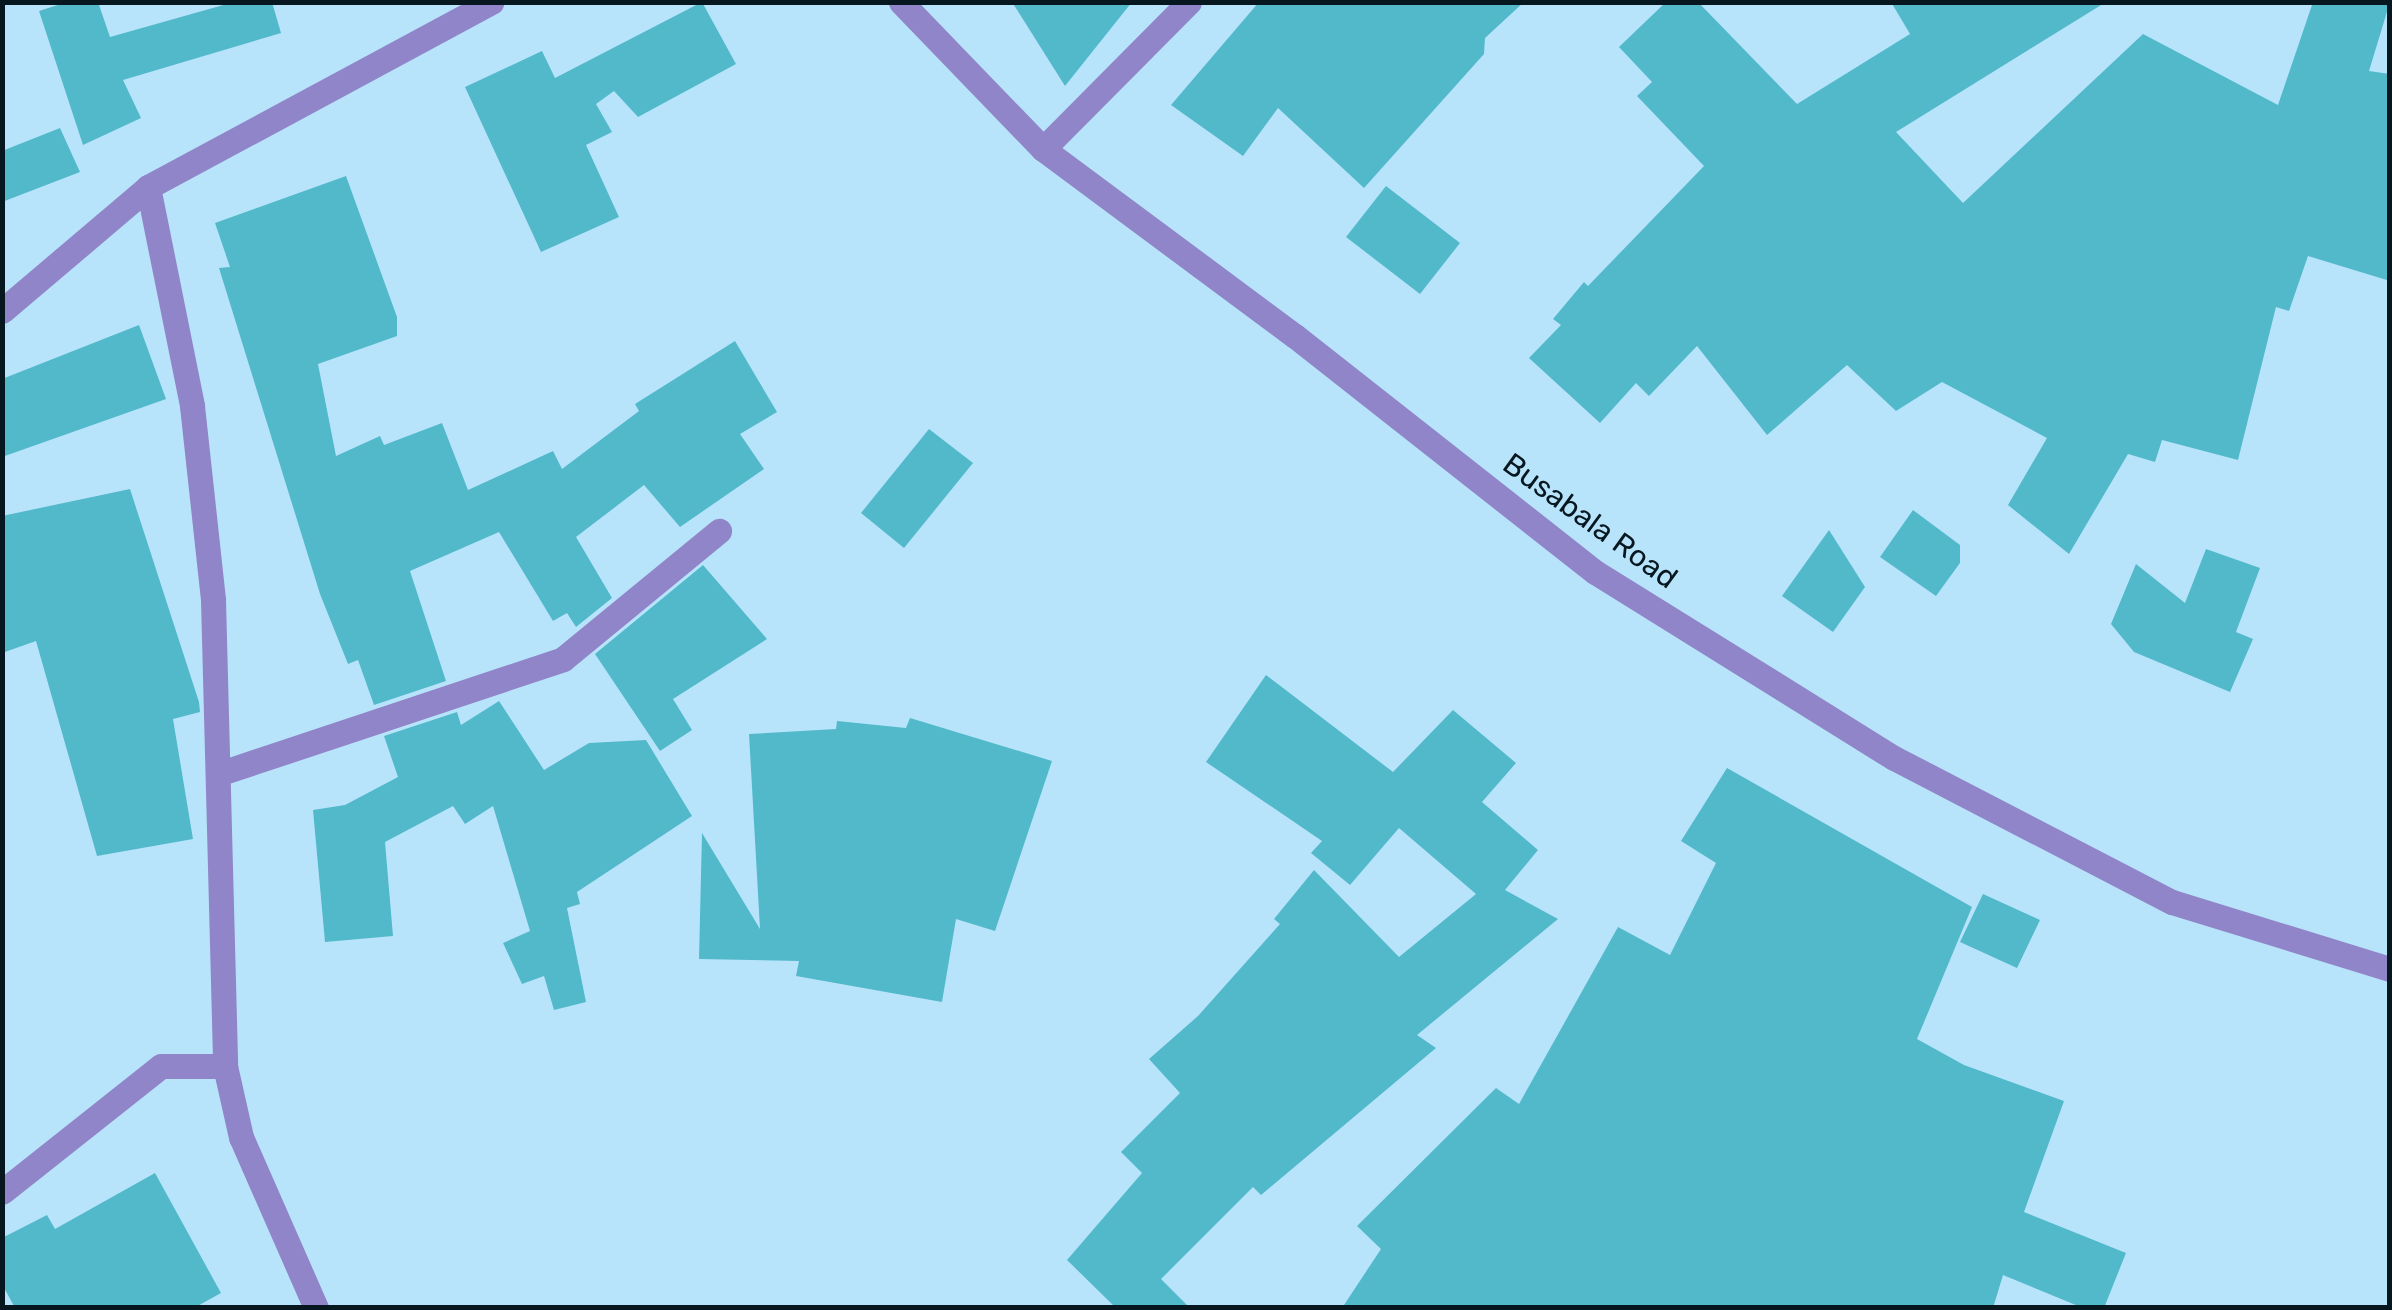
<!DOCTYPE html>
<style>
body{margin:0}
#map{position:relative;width:2392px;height:1310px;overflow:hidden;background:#b8e4fb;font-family:Rubik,sans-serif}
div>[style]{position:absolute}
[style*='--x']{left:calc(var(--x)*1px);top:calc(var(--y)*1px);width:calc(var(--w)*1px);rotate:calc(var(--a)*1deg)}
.building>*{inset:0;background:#52b9cb}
.minor>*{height:25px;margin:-12.5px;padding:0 12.5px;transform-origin:12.5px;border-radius:12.5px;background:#9085c9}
.tertiary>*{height:25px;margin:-12.5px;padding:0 12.5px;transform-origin:12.5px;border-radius:12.5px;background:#9085c9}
span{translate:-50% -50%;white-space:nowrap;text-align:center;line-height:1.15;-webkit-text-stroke:10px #b8e4fb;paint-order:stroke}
.street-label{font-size:30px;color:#07171f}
.frame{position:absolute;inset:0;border:5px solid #07171f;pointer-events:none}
</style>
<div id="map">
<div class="building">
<i style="clip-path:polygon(67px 2px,98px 2px,110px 37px,234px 2px,272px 2px,281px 33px,123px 80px,141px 118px,83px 145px,39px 11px)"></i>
<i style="clip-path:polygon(702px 2px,736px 64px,638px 117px,614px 91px,596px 104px,612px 132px,586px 145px,619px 217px,541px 252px,465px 87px,542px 51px,555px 78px)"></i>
<i style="clip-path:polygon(1012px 2px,1132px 2px,1065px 86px)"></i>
<i style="clip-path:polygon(1259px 2px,1524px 2px,1485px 38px,1484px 54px,1364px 188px,1278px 108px,1243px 156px,1171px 105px)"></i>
<i style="clip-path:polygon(1666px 2px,1698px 2px,1797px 104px,1910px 34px,1891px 2px,2106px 2px,1896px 132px,1963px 203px,2143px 34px,2278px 105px,2313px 2px,2390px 2px,2369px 71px,2390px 74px,2390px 281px,2308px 256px,2289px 311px,2276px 307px,2238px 460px,2162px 440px,2155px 462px,2128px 454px,2069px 554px,2008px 505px,2047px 438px,1942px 382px,1896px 411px,1847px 365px,1767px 435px,1697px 346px,1649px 396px,1636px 383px,1600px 423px,1529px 358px,1561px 325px,1553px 319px,1584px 282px,1588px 286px,1704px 166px,1637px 96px,1652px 82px,1619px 47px)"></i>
<i style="clip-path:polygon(60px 128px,80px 172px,2px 202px,2px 151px)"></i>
<i style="clip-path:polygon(346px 176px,397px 317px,397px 336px,318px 364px,336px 456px,380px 436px,384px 445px,442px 423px,468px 490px,553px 451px,562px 469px,639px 411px,635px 404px,735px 341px,777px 412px,740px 434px,764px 469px,680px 527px,644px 485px,576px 537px,612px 598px,576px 627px,567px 613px,553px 621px,499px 532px,410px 571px,446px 681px,374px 705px,358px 660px,348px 664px,320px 594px,219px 268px,230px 267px,215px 223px)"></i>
<i style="clip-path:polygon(1386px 186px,1460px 243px,1420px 294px,1346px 237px)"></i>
<i style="clip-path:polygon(139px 325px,166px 399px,2px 457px,2px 379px)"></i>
<i style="clip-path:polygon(929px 429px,973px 463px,904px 548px,861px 513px)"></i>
<i style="clip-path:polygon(130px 489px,199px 702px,200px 712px,173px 719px,193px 839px,97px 856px,36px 641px,2px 653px,2px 516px)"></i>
<i style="clip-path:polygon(1913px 510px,1960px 545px,1960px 563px,1936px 596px,1880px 557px)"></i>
<i style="clip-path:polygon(1829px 530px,1865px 587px,1833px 632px,1782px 596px)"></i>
<i style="clip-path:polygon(2206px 549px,2260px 568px,2236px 632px,2253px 639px,2230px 692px,2134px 652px,2111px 624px,2136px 564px,2185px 603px)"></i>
<i style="clip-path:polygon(703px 565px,767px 639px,673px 699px,692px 730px,660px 751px,595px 654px)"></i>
<i style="clip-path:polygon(1266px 675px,1393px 772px,1453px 710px,1516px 763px,1482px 802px,1538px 850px,1505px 890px,1558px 919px,1417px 1035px,1436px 1048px,1261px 1195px,1253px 1187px,1161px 1279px,1190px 1308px,1116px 1308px,1067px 1260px,1142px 1173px,1121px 1152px,1180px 1093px,1149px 1059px,1198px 1016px,1280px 924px,1274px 919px,1314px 870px,1399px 957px,1476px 894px,1399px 828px,1350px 885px,1311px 853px,1322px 841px,1206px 762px)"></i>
<i style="clip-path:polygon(499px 701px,544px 770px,589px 743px,646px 740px,692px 816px,577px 892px,580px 904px,567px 908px,586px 1002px,554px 1010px,544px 976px,522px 984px,503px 943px,530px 931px,493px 806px,465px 824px,453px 806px,385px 842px,393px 936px,325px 942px,313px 810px,345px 805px,398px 777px,384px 736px,457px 712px,461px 725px)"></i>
<i style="clip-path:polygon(910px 718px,1052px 761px,995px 931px,956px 919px,942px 1002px,796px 976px,799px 961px,699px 959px,702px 833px,760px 929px,749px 734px,836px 729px,837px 721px,906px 728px)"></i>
<i style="clip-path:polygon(1727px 768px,1972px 907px,1917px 1039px,1964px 1065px,2064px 1101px,2024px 1212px,2126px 1253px,2104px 1308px,2083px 1308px,2003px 1275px,1993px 1308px,1342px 1308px,1381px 1249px,1357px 1226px,1496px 1088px,1519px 1104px,1618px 927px,1670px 955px,1716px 863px,1681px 841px)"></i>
<i style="clip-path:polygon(1983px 894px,2040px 920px,2017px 968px,1960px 942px)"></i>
<i style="clip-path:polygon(155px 1173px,221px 1293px,194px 1308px,15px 1308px,2px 1284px,2px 1238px,47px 1215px,55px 1229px)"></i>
</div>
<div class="minor">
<i style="--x:1043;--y:149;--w:207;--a:-45.2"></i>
<i style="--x:148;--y:187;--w:223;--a:78.6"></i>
<i style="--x:192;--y:406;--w:195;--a:83.8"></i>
<i style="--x:213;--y:600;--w:466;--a:88.5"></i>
<i style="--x:225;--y:1066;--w:73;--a:77.3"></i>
<i style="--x:241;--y:1137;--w:187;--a:66.3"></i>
<i style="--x:2;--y:311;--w:192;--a:-40.3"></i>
<i style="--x:148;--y:187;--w:390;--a:-28.3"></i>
<i style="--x:221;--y:773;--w:360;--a:-18.4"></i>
<i style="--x:563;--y:659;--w:202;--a:-39.4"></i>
<i style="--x:2;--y:1192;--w:203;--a:-38.4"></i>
<i style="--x:161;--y:1066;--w:64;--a:0"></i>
</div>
<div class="tertiary">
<i style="--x:901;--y:2;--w:204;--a:46"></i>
<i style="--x:1043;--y:149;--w:314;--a:36.6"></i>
<i style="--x:1295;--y:336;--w:382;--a:38.2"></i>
<i style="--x:1595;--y:572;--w:352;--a:31.9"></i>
<i style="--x:1894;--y:758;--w:313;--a:27.4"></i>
<i style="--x:2172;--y:902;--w:228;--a:17.1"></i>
</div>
<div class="street-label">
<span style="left:1590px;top:521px;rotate:36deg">Busabala Road</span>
</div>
<div class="frame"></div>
</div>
